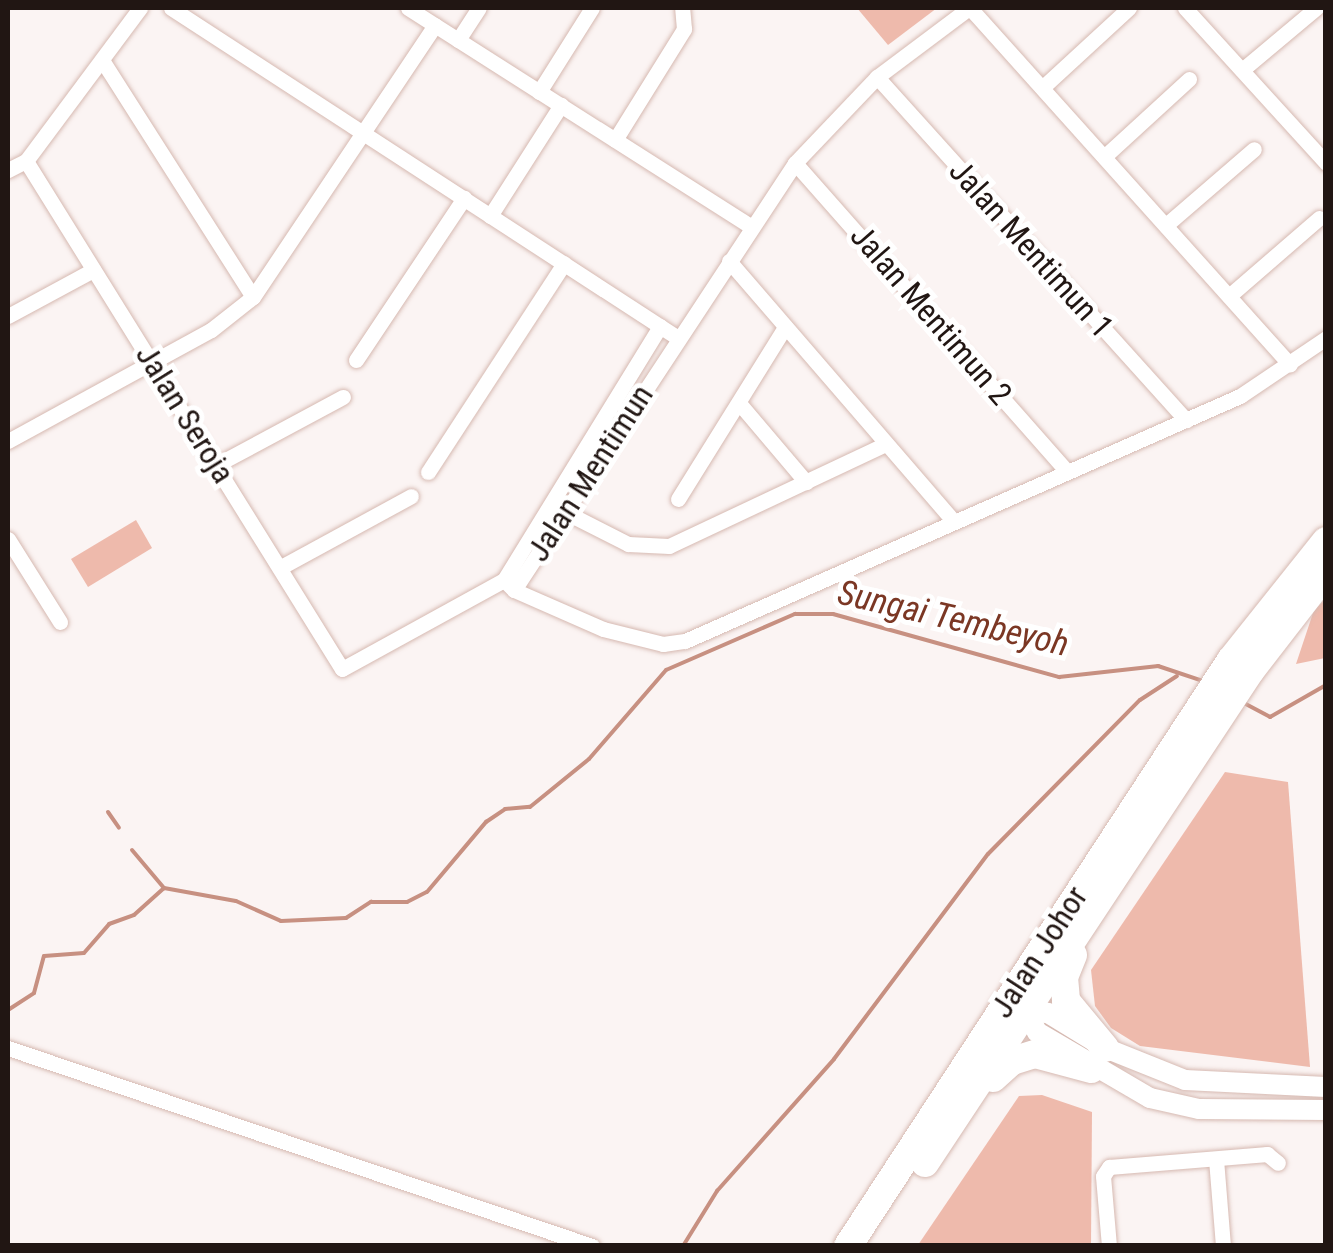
<!DOCTYPE html>
<style>
body{margin:0}
#map{position:relative;width:1333px;height:1253px;overflow:hidden;background:#fbf4f3;font-family:"Roboto Condensed",sans-serif}
div>[style]{position:absolute}
[style*='--x']{left:calc(var(--x)*1px);top:calc(var(--y)*1px);width:calc(var(--w)*1px);rotate:calc(var(--a)*1deg)}
.green>*{inset:0;background:#eebaac}
.stream>*{height:4px;margin:-2px;padding:0 2px;transform-origin:2px;border-radius:2px;background:#c79081}
.roads{filter:drop-shadow(0 0 2px #d6b9b1) drop-shadow(0 0 2px #d6b9b1)}
.street>*{height:15px;margin:-7.5px;padding:0 7.5px;transform-origin:7.5px;border-radius:7.5px;background:#fff}
.secondary>*{height:20px;margin:-10px;padding:0 10px;transform-origin:10px;border-radius:10px;background:#fff}
.highway>*{height:28px;margin:-14px;padding:0 14px;transform-origin:14px;border-radius:14px;background:#fff}
span{translate:-50% -50%;white-space:nowrap;text-align:center;line-height:1.15;-webkit-text-stroke:10px #fff;paint-order:stroke}
.street-label{font-size:32px;color:#211613}
.water-label{font-size:35px;color:#7b3724;font-style:italic}
.frame{position:absolute;inset:0;border:10px solid #211613;pointer-events:none}
</style>
<div id="map">
<div class="green">
<i style="clip-path:polygon(857px 8px,937px 8px,888px 45px)"></i>
<i style="clip-path:polygon(136px 520px,152px 548px,88px 587px,71px 559px)"></i>
<i style="clip-path:polygon(1325px 600px,1325px 658px,1296px 664px,1314px 610px)"></i>
<i style="clip-path:polygon(1225px 772px,1288px 782px,1310px 1067px,1140px 1046px,1111px 1028px,1095px 1006px,1091px 970px)"></i>
<i style="clip-path:polygon(1042px 1095px,1092px 1112px,1091px 1245px,918px 1245px,1019px 1096px)"></i>
</div>
<div class="stream">
<i style="--x:1242;--y:702;--w:32;--a:28"></i>
<i style="--x:1270;--y:717;--w:64;--a:-29.7"></i>
<i style="--x:108;--y:812;--w:19;--a:55"></i>
<i style="--x:132;--y:850;--w:50;--a:49.9"></i>
<i style="--x:8;--y:1010;--w:31;--a:-33"></i>
<i style="--x:34;--y:993;--w:38;--a:-75"></i>
<i style="--x:44;--y:956;--w:40;--a:-4.3"></i>
<i style="--x:84;--y:953;--w:38;--a:-49"></i>
<i style="--x:109;--y:924;--w:27;--a:-20"></i>
<i style="--x:134;--y:915;--w:40;--a:-42"></i>
<i style="--x:164;--y:888;--w:73;--a:10.2"></i>
<i style="--x:236;--y:901;--w:49;--a:24"></i>
<i style="--x:281;--y:921;--w:65;--a:-2.6"></i>
<i style="--x:346;--y:918;--w:30;--a:-33"></i>
<i style="--x:371;--y:902;--w:36;--a:0"></i>
<i style="--x:407;--y:902;--w:22;--a:-27"></i>
<i style="--x:427;--y:892;--w:92;--a:-49.9"></i>
<i style="--x:486;--y:822;--w:23;--a:-34"></i>
<i style="--x:505;--y:809;--w:25;--a:-5"></i>
<i style="--x:530;--y:807;--w:76;--a:-39.1"></i>
<i style="--x:589;--y:759;--w:118;--a:-49.1"></i>
<i style="--x:666;--y:670;--w:141;--a:-23.5"></i>
<i style="--x:795;--y:614;--w:38;--a:0"></i>
<i style="--x:833;--y:614;--w:235;--a:15.6"></i>
<i style="--x:1059;--y:677;--w:100;--a:-6.3"></i>
<i style="--x:1158;--y:666;--w:47;--a:18.4"></i>
<i style="--x:683;--y:1246;--w:65;--a:-58.3"></i>
<i style="--x:717;--y:1191;--w:176;--a:-48.4"></i>
<i style="--x:834;--y:1059;--w:256;--a:-53.1"></i>
<i style="--x:988;--y:854;--w:216;--a:-45.4"></i>
<i style="--x:1140;--y:700;--w:44;--a:-33"></i>
</div>
<div class="roads">
<div class="street">
<i style="--x:171;--y:8;--w:605;--a:33.06"></i>
<i style="--x:408;--y:8;--w:406;--a:32.5"></i>
<i style="--x:970;--y:8;--w:479;--a:48.1"></i>
<i style="--x:1185;--y:8;--w:210;--a:47.7"></i>
<i style="--x:458;--y:40;--w:38;--a:-57"></i>
<i style="--x:102;--y:60;--w:281;--a:57.5"></i>
<i style="--x:1242;--y:70;--w:97;--a:-40"></i>
<i style="--x:877;--y:77;--w:462;--a:48"></i>
<i style="--x:1043;--y:87;--w:117;--a:-42.6"></i>
<i style="--x:539;--y:92;--w:99;--a:-57.8"></i>
<i style="--x:615;--y:140;--w:131;--a:-58.1"></i>
<i style="--x:684;--y:29;--w:21;--a:-95"></i>
<i style="--x:1105;--y:156;--w:114;--a:-42.5"></i>
<i style="--x:26;--y:161;--w:598;--a:58.12"></i>
<i style="--x:342;--y:669;--w:185;--a:-28.8"></i>
<i style="--x:504;--y:580;--w:14;--a:45"></i>
<i style="--x:514;--y:590;--w:97;--a:23.7"></i>
<i style="--x:603;--y:629;--w:62;--a:14"></i>
<i style="--x:663;--y:644;--w:22;--a:-8"></i>
<i style="--x:685;--y:641;--w:607;--a:-23.82"></i>
<i style="--x:1240;--y:396;--w:104;--a:-34"></i>
<i style="--x:795;--y:163;--w:409;--a:48.6"></i>
<i style="--x:8;--y:170;--w:20;--a:-27"></i>
<i style="--x:26;--y:161;--w:191;--a:-53.3"></i>
<i style="--x:490;--y:216;--w:132;--a:-57.4"></i>
<i style="--x:1166;--y:225;--w:116;--a:-40.8"></i>
<i style="--x:729;--y:261;--w:341;--a:49.2"></i>
<i style="--x:1229;--y:296;--w:119;--a:-40.9"></i>
<i style="--x:8;--y:316;--w:97;--a:-28.4"></i>
<i style="--x:356;--y:360;--w:195;--a:-56.3"></i>
<i style="--x:739;--y:403;--w:104;--a:49.7"></i>
<i style="--x:8;--y:441;--w:231;--a:-28.7"></i>
<i style="--x:211;--y:330;--w:53;--a:-38.2"></i>
<i style="--x:253;--y:297;--w:327;--a:-56.2"></i>
<i style="--x:216;--y:465;--w:144;--a:-28.2"></i>
<i style="--x:428;--y:472;--w:249;--a:-56.9"></i>
<i style="--x:678;--y:499;--w:203;--a:-58.1"></i>
<i style="--x:565;--y:512;--w:71;--a:26.9"></i>
<i style="--x:628;--y:544;--w:41;--a:2.8"></i>
<i style="--x:669;--y:546;--w:240;--a:-25.2"></i>
<i style="--x:8;--y:539;--w:98;--a:57.9"></i>
<i style="--x:281;--y:567;--w:148;--a:-28.6"></i>
<i style="--x:504;--y:580;--w:298;--a:-58.4"></i>
<i style="--x:514;--y:590;--w:511;--a:-56.65"></i>
<i style="--x:795;--y:163;--w:119;--a:-46.4"></i>
<i style="--x:877;--y:77;--w:115;--a:-36.9"></i>
<i style="--x:8;--y:1048;--w:617;--a:18.73"></i>
<i style="--x:1216;--y:1159;--w:87;--a:85.4"></i>
<i style="--x:1109;--y:1246;--w:70;--a:-94.9"></i>
<i style="--x:1103;--y:1176;--w:11;--a:-56"></i>
<i style="--x:1109;--y:1167;--w:159;--a:-4.7"></i>
<i style="--x:1267;--y:1154;--w:14;--a:39"></i>
</div>
<div class="secondary">
<i style="--x:1326;--y:1087;--w:141;--a:-177.2"></i>
<i style="--x:1185;--y:1080;--w:86;--a:-158.2"></i>
<i style="--x:1105;--y:1048;--w:67;--a:-148.4"></i>
<i style="--x:1048;--y:1013;--w:20;--a:-177"></i>
<i style="--x:1028;--y:1012;--w:22;--a:66"></i>
<i style="--x:1037;--y:1032;--w:131;--a:30.3"></i>
<i style="--x:1150;--y:1098;--w:50;--a:12.7"></i>
<i style="--x:1199;--y:1109;--w:127;--a:0.5"></i>
</div>
<div class="highway">
<i style="--x:1073;--y:955;--w:24;--a:112"></i>
<i style="--x:1064;--y:977;--w:24;--a:85"></i>
<i style="--x:1066;--y:1001;--w:61;--a:50.3"></i>
<i style="--x:993;--y:1078;--w:25;--a:-42"></i>
<i style="--x:1012;--y:1061;--w:24;--a:-17"></i>
<i style="--x:1035;--y:1054;--w:58;--a:15"></i>
<i style="--x:925;--y:1163;--w:591;--a:-56.53"></i>
<i style="--x:1251;--y:670;--w:123;--a:-52.3"></i>
<i style="--x:848;--y:1246;--w:700;--a:-56.83"></i>
<i style="--x:1231;--y:660;--w:152;--a:-51.4"></i>
</div>
</div>
<div class="street-label">
<span style="left:1031px;top:249px;rotate:48deg">Jalan Mentimun 1</span>
<span style="left:931px;top:315px;rotate:49deg">Jalan Mentimun 2</span>
<span style="left:185px;top:414px;rotate:58deg">Jalan Seroja</span>
<span style="left:590px;top:473px;rotate:-57deg">Jalan Mentimun</span>
<span style="left:1039px;top:952px;rotate:-57deg">Jalan Johor</span>
</div>
<div class="water-label">
<span style="left:953px;top:619px;rotate:13deg">Sungai Tembeyoh</span>
</div>
<div class="frame"></div>
</div>
